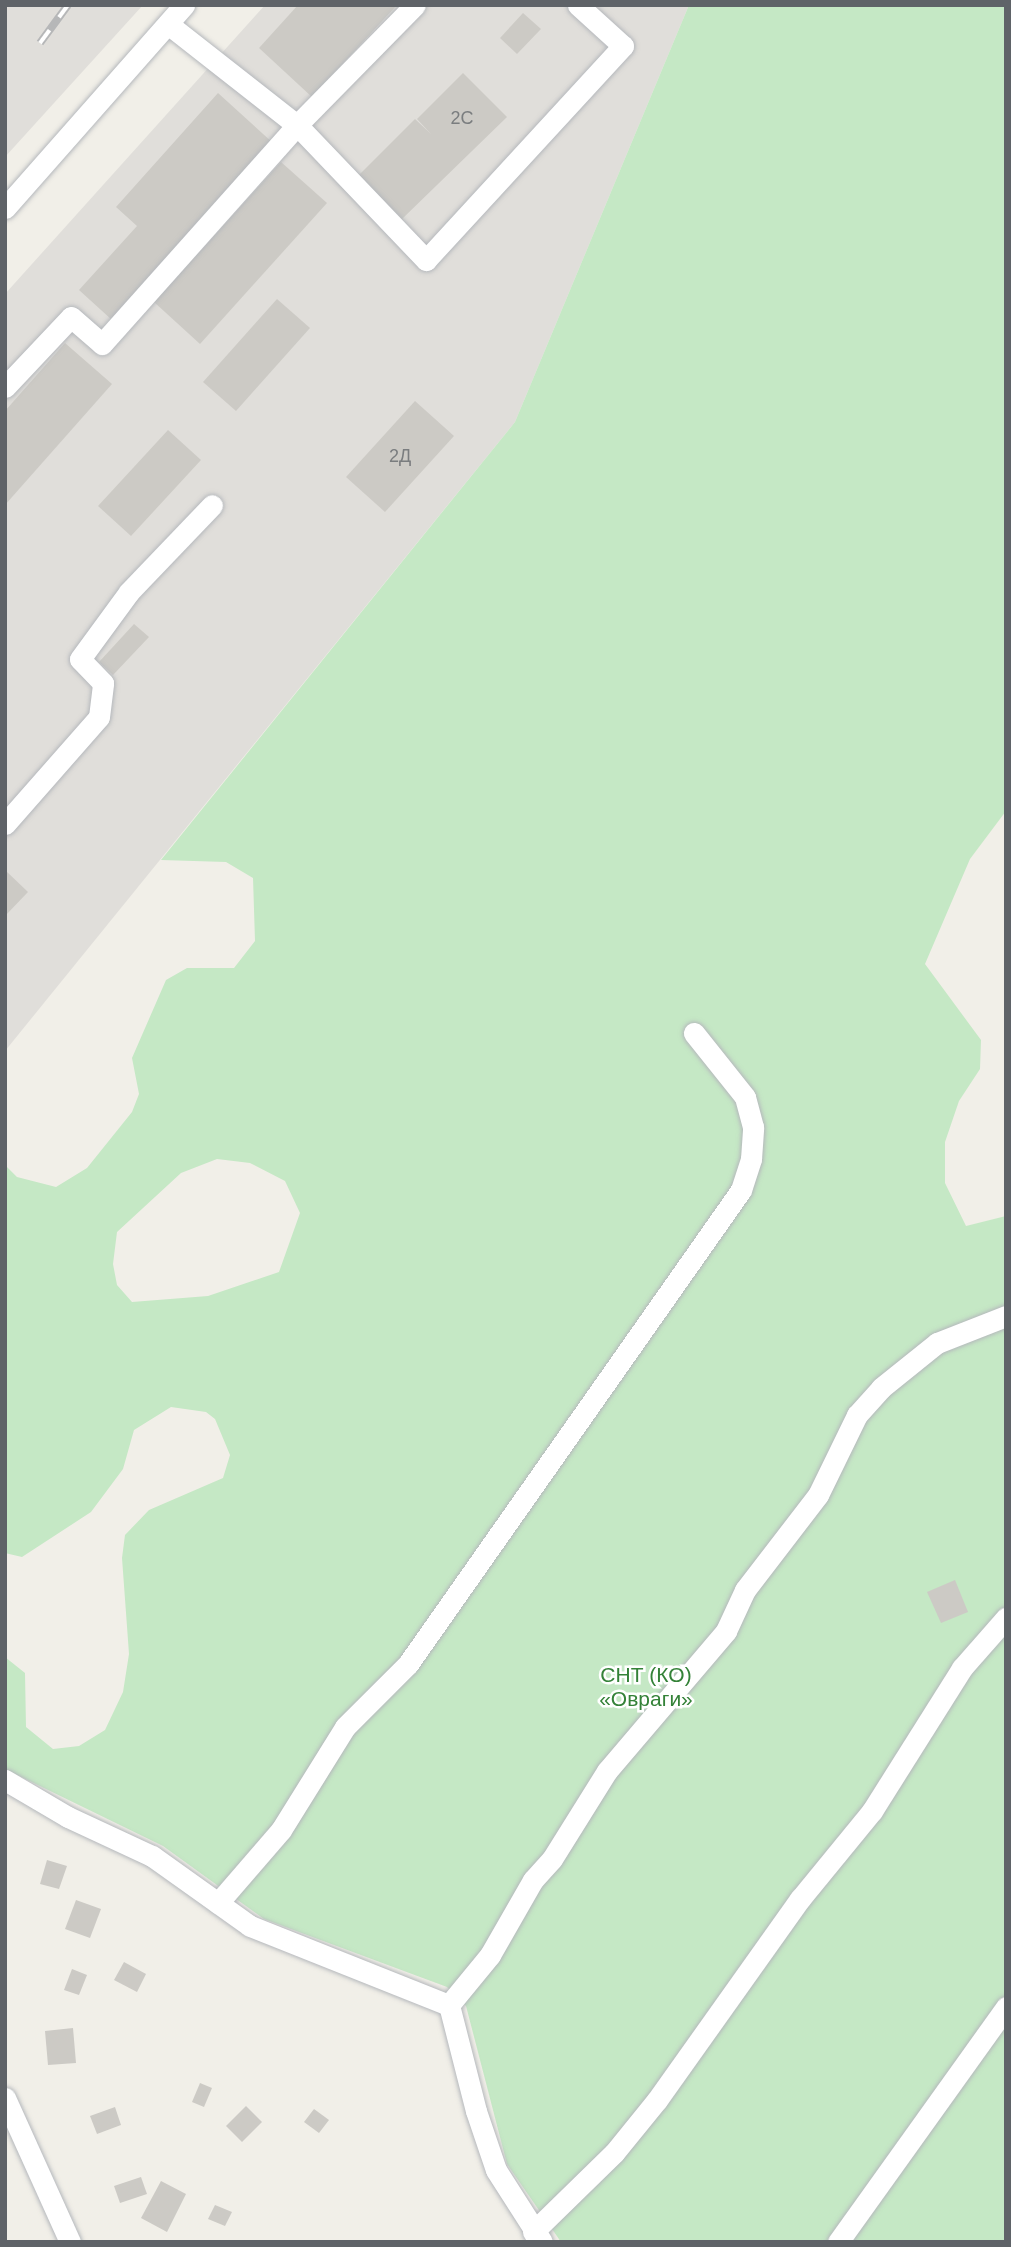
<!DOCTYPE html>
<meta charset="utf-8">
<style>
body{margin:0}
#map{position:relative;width:1011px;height:2247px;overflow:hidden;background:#f1efe8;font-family:Helvetica,sans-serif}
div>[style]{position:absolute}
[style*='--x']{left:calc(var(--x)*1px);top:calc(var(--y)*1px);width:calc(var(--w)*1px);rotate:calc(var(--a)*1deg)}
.industrial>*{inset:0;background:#e0deda}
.green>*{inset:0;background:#c5e8c5}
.building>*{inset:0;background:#cccac5}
.roads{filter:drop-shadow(0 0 2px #b5b8bc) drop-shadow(0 0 2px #b5b8bc)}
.minor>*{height:21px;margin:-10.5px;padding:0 10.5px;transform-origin:10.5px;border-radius:10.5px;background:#fff}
.rail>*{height:8px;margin-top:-4px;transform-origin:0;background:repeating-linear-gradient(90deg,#fff 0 16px,#b6b7b8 0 32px);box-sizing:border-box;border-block:2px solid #b6b7b8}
span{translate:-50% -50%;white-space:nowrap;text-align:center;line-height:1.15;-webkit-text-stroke:5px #fff;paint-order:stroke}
.number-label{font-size:18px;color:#7a7d7f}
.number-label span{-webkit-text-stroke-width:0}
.park-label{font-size:21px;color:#348238}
.frame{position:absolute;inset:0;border:7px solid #5f6368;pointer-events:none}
</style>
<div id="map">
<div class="industrial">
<i style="clip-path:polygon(5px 5px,143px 5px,5px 157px)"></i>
<i style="clip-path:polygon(265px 5px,689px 5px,515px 422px,5px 1051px,5px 294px)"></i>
</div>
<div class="green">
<i style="clip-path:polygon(evenodd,689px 5px,1006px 5px,1006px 811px,970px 859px,925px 964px,981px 1040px,980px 1069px,959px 1101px,945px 1142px,945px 1183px,966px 1226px,1006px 1216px,1006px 2242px,561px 2242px,507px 2164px,466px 2006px,447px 1987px,264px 1919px,163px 1846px,5px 1769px,5px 1657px,25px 1673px,26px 1727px,53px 1749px,79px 1746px,105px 1730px,123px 1692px,129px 1654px,122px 1558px,125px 1535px,149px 1510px,223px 1478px,230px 1455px,215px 1419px,206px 1412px,171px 1407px,134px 1430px,123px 1469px,91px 1512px,22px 1557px,5px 1553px,5px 1165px,17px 1177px,56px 1187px,87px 1168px,132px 1112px,139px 1094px,132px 1058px,166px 980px,187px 968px,234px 968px,255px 941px,253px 878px,226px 862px,161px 860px,515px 422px,689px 5px,217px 1159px,250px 1163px,285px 1181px,300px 1213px,279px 1272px,208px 1296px,132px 1302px,117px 1285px,113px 1264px,117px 1232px,181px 1173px,217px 1159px)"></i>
</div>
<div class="building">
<i style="clip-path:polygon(298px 5px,397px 5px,312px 97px,259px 48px)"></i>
<i style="clip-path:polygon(523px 13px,541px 29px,517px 54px,500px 38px)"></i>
<i style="clip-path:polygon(463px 73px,507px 117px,402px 219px,359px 175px,415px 119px,431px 134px,417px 119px)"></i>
<i style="clip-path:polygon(218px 93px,273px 143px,112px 320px,79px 290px,137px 226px,116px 207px)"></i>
<i style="clip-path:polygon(281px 162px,327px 203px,200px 344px,154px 302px)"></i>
<i style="clip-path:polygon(277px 299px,310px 328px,236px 411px,203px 382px)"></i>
<i style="clip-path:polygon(65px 343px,112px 384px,5px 505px,5px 411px)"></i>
<i style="clip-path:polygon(415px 401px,454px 436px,385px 512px,346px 477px)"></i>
<i style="clip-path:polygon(168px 430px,201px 460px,131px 536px,98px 506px)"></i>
<i style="clip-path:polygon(134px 624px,149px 637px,113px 675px,99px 662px)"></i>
<i style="clip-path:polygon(5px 870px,28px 892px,5px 916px)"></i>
<i style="clip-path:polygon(955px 1580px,968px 1612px,941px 1623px,927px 1592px)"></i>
<i style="clip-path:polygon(47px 1860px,67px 1866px,59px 1889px,40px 1884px)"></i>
<i style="clip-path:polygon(76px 1900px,101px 1909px,90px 1938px,65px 1929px)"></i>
<i style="clip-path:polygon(124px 1962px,146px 1974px,137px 1992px,114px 1980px)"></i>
<i style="clip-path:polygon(72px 1969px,87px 1975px,79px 1995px,64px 1990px)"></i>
<i style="clip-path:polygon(73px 2028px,76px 2063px,48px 2065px,45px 2031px)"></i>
<i style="clip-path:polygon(200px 2083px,212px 2088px,204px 2107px,192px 2102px)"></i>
<i style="clip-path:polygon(246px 2106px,262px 2122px,242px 2142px,226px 2126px)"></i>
<i style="clip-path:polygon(115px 2107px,121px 2125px,97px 2134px,90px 2116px)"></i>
<i style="clip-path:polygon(314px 2109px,329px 2120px,319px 2133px,304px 2122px)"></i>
<i style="clip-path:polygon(141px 2177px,147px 2194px,120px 2203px,114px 2186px)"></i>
<i style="clip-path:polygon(161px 2181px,186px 2194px,167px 2232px,141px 2218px)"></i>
<i style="clip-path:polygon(215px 2205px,232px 2212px,225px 2226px,208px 2219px)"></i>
</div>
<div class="roads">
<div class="minor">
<i style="--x:168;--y:24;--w:164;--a:38.1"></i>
<i style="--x:297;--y:125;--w:187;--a:46.3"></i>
<i style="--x:426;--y:260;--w:291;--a:-47.4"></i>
<i style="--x:623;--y:46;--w:61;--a:-137.7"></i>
<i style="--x:5;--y:208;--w:271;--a:-48.6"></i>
<i style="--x:5;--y:387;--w:96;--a:-46.7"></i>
<i style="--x:71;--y:317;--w:41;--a:41.1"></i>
<i style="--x:102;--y:344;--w:293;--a:-48.3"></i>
<i style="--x:297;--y:125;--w:168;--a:-45.5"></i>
<i style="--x:5;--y:824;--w:142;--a:-48.7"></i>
<i style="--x:99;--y:717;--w:34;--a:-83"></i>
<i style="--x:103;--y:683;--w:33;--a:-134"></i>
<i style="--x:80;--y:659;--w:83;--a:-53.8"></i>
<i style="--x:129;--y:592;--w:120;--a:-46.3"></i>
<i style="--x:5;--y:1780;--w:73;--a:30.4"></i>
<i style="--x:68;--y:1817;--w:93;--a:24.9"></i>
<i style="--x:152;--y:1856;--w:120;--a:35.5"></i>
<i style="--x:250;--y:1926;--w:214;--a:21.7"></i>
<i style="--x:449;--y:2005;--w:109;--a:75.7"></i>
<i style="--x:476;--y:2111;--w:62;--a:71.3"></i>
<i style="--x:496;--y:2170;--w:85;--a:57.4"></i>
<i style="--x:218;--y:1903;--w:96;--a:-49.2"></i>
<i style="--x:281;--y:1830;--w:121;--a:-58.1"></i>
<i style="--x:345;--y:1727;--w:89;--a:-45"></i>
<i style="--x:408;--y:1664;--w:579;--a:-54.91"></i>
<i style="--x:741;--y:1190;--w:33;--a:-72"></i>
<i style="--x:751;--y:1159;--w:32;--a:-86"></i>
<i style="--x:753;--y:1127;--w:31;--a:-105"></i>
<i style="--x:745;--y:1097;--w:82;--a:-128.6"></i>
<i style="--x:449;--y:2005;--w:65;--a:-50.6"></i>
<i style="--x:490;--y:1955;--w:86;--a:-60.2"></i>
<i style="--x:533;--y:1880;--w:28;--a:-48"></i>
<i style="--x:552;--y:1859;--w:104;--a:-58"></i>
<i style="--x:607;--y:1771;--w:184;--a:-49.6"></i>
<i style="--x:726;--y:1631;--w:45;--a:-65.1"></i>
<i style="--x:745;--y:1590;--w:120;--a:-52.5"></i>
<i style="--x:818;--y:1495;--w:89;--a:-64"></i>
<i style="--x:857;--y:1415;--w:36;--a:-48"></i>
<i style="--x:881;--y:1388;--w:72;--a:-38.8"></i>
<i style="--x:937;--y:1343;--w:74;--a:-21.4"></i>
<i style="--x:5;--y:2098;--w:158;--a:65.7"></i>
<i style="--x:533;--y:2232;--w:113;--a:-44.3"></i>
<i style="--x:614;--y:2153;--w:68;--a:-50.9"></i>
<i style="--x:657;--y:2100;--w:247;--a:-54.6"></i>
<i style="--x:800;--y:1899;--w:114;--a:-50.7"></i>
<i style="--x:872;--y:1811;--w:169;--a:-57.8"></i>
<i style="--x:962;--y:1668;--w:67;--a:-48.7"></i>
<i style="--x:838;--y:2242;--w:289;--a:-54.4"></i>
</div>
</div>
<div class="rail">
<i style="--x:40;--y:43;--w:47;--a:-53.6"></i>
</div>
<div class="number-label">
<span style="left:462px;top:118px">2С</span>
<span style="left:400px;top:456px">2Д</span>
</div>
<div class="park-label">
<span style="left:646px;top:1687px">СНТ (КО)<br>«Овраги»</span>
</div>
<div class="frame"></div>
</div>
